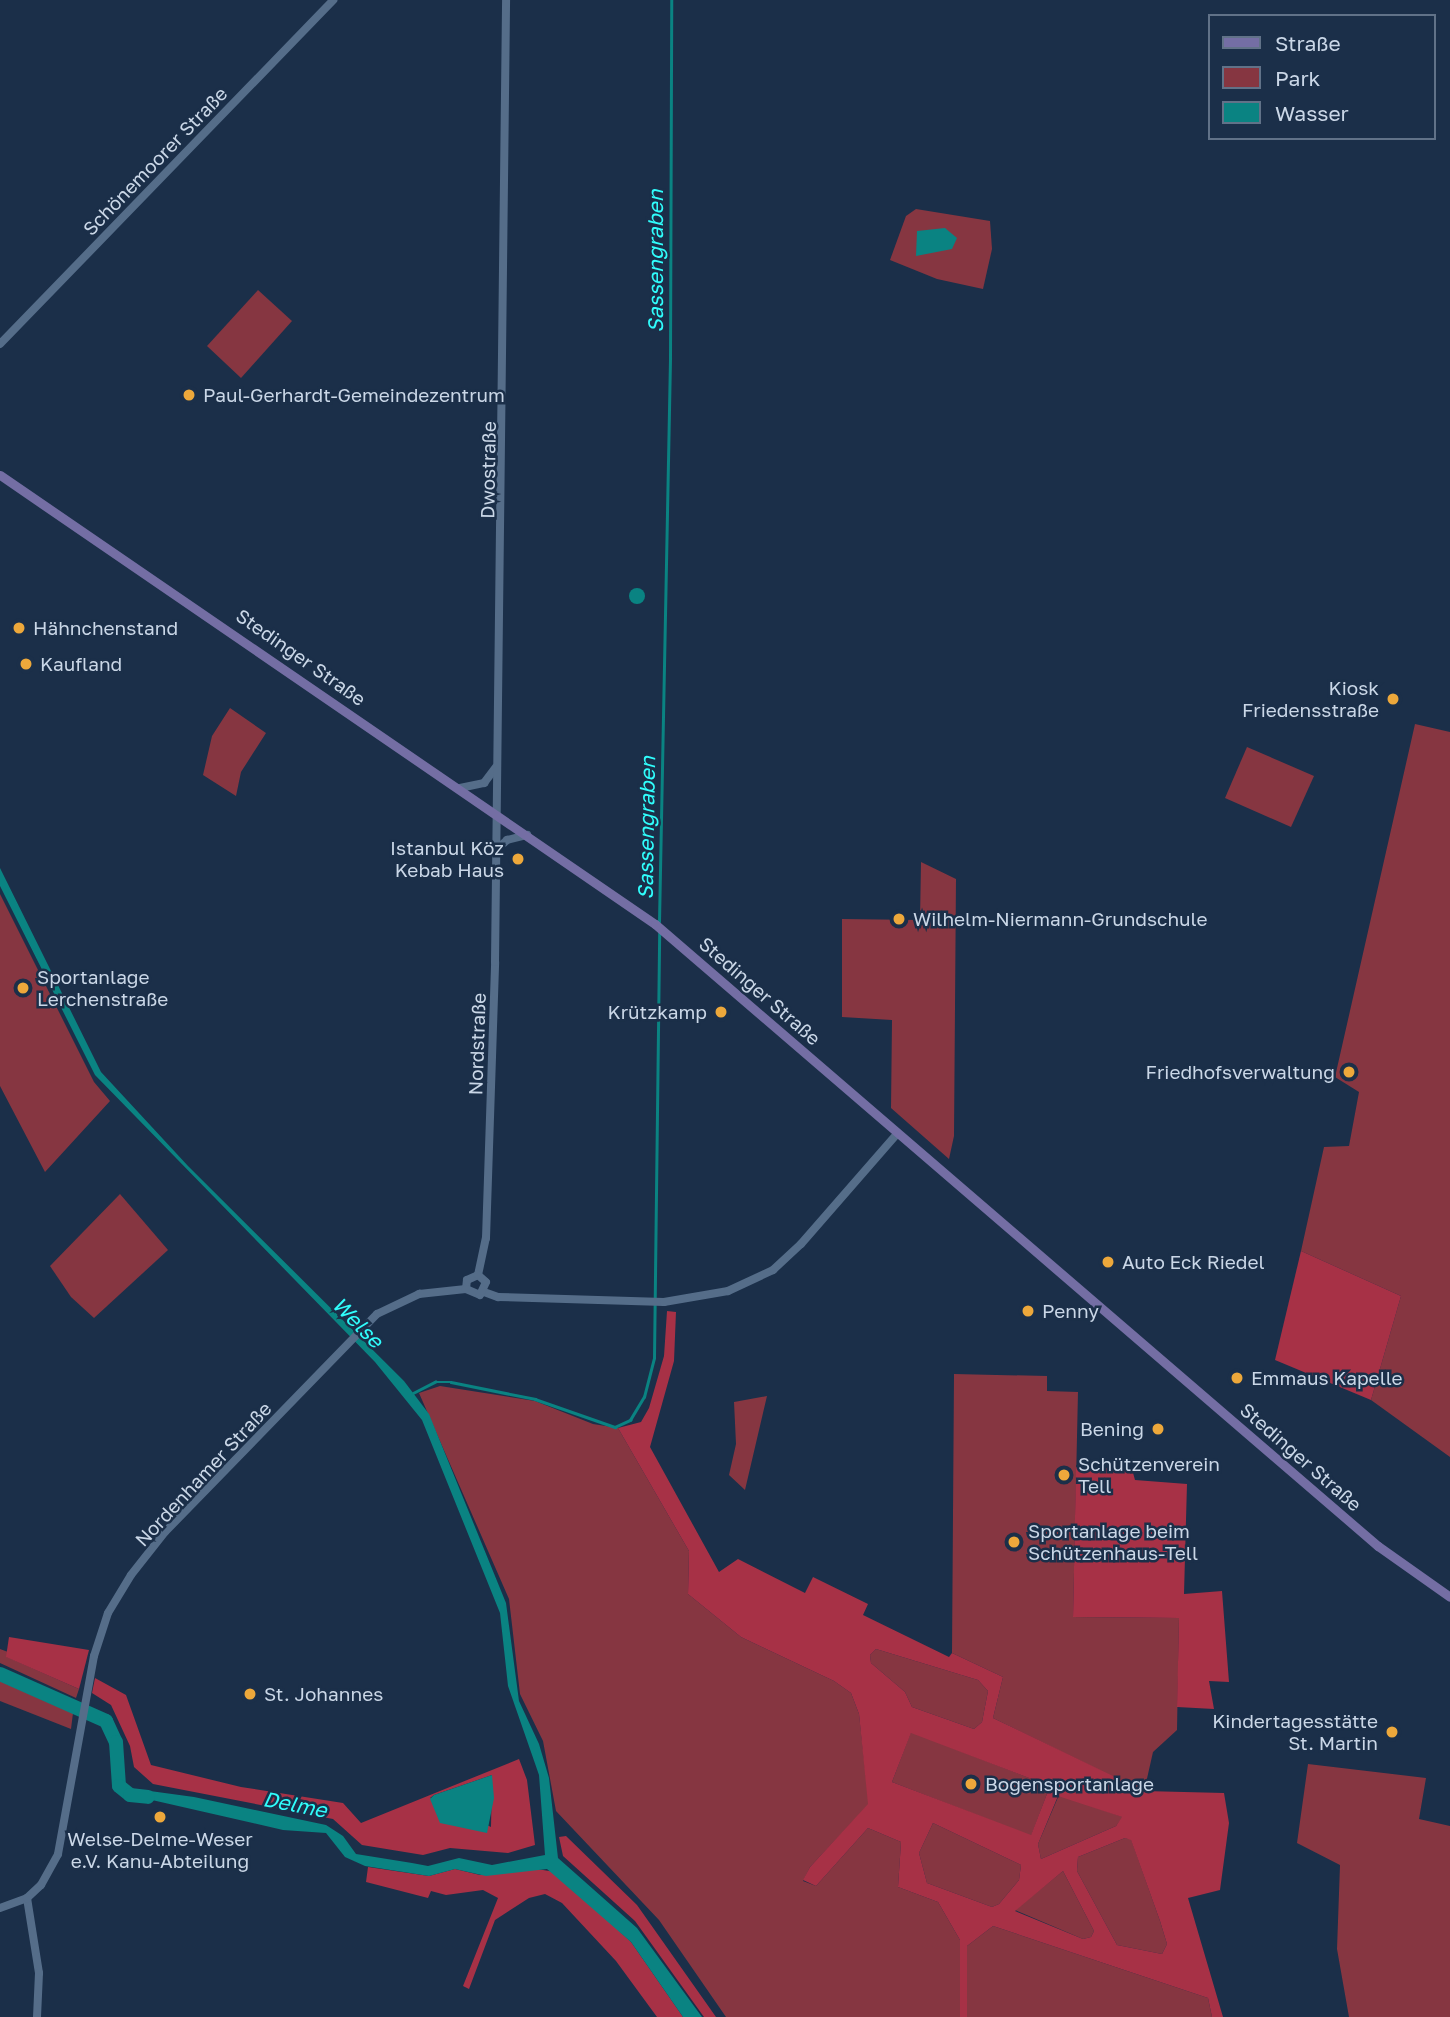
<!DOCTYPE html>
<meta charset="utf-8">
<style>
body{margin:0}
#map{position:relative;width:1450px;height:2017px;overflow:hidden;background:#1b2f49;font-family:"Golos Text",sans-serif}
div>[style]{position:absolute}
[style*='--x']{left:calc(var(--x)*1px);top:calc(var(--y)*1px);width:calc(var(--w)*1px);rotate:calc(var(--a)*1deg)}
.green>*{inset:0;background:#863641}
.forest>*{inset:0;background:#a73146}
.water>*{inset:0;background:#0a8382}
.round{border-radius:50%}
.stream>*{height:2.5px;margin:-1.25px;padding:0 1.25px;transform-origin:1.25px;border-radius:1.25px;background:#0a8382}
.river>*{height:14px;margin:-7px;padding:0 7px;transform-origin:7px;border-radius:7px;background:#0a8382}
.tertiary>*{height:8px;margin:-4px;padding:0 4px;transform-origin:4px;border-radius:4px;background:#556d89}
.secondary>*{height:9px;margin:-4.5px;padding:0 4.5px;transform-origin:4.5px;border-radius:4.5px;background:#746ea4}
.dots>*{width:19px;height:19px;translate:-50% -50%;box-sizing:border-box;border:4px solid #1b2f49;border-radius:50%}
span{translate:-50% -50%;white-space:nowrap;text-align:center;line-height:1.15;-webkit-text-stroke:5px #1b2f49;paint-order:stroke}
.street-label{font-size:19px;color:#cad7e7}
.poi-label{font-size:19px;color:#cad7e7}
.left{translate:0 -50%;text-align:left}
.right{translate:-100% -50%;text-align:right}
.water-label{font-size:21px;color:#30fdfc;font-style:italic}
.legend{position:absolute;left:1208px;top:14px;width:228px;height:126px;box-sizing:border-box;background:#1b2f49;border:2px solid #617288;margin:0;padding:9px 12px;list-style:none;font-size:21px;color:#cad7e7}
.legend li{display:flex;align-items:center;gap:14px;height:35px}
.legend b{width:35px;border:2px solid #617288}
</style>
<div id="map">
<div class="green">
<i style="clip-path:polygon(916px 209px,990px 221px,992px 249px,983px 289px,937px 279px,890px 260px,906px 216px)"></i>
<i style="clip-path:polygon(258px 290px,292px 321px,241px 378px,207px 346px)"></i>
<i style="clip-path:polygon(230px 708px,266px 733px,241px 772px,236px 796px,203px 775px,212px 736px)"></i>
<i style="clip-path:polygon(1415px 724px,1450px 732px,1450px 1457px,1371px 1400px,1401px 1296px,1301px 1251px,1324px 1147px,1349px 1146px,1359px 1092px,1335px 1077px)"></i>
<i style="clip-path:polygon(1247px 747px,1314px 776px,1291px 827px,1225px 798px)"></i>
<i style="clip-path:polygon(921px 862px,956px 879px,954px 1136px,949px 1159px,891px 1108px,892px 1020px,842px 1017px,842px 919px,920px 920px)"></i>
<i style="clip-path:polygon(0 894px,94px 1082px,110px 1101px,45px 1172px,0 1086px)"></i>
<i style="clip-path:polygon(120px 1194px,168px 1250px,94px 1318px,71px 1297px,50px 1266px)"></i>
<i style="clip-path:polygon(954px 1374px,1047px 1376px,1047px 1391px,1078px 1392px,1073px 1617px,1179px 1618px,1177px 1730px,1153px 1752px,1144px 1792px,993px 1718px,1003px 1677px,952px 1653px)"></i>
<i style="clip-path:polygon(440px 1386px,535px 1401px,593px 1424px,618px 1428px,689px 1551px,688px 1594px,741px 1637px,834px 1681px,851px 1693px,859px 1714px,869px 1804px,810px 1867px,803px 1881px,816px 1886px,868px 1828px,901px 1842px,898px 1887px,938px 1902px,960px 1940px,960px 2017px,726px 2017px,659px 1920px,556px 1811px,543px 1741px,520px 1694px,509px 1599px,419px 1393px)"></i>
<i style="clip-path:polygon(767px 1396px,745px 1490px,729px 1475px,736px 1444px,734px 1402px)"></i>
<i style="clip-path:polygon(0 1649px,8px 1652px,7px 1657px,79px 1689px,76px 1698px,0 1663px)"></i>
<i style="clip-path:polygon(876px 1649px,978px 1680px,988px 1691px,982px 1722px,974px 1729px,912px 1707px,905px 1692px,871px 1663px,870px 1655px)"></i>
<i style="clip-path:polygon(0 1681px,73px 1713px,71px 1729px,0 1701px)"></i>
<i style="clip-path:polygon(911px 1732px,1050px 1786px,1031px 1836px,892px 1782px)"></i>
<i style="clip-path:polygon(1308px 1764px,1426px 1778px,1419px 1819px,1450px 1826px,1450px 2017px,1349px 2017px,1337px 1949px,1340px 1865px,1297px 1843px)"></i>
<i style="clip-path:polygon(1059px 1795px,1123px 1817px,1116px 1826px,1041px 1859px,1038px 1844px)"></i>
<i style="clip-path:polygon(933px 1823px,1021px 1865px,1019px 1880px,999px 1904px,992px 1907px,927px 1883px,919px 1853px)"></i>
<i style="clip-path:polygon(1125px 1838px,1131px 1839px,1160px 1921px,1167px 1944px,1162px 1954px,1117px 1945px,1077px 1871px,1078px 1857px)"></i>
<i style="clip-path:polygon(1063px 1871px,1094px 1931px,1091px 1937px,1083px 1939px,1015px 1910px)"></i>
<i style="clip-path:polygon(993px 1926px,1208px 1998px,1212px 2017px,967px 2017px,967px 1946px)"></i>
</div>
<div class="forest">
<i style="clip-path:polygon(1301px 1251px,1401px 1296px,1371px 1400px,1275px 1360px)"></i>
<i style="clip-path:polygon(evenodd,667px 1311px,676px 1312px,674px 1361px,650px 1447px,719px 1572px,738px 1559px,805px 1593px,813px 1577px,868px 1604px,863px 1615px,949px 1657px,952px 1653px,1003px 1677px,993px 1718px,1144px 1791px,1224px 1793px,1229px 1823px,1220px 1890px,1188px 1898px,1223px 2017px,1212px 2017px,1208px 1998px,993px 1926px,967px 1946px,967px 2017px,960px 2017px,960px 1940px,938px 1902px,898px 1887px,901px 1842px,868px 1828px,816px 1886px,803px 1880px,810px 1867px,868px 1804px,859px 1714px,851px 1693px,834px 1681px,741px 1637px,688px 1594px,689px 1551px,618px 1428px,641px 1422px,649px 1408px,664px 1356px,667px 1311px,876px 1649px,978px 1680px,988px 1691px,982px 1722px,974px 1729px,912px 1707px,905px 1692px,871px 1663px,870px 1655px,876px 1649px,667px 1311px,911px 1733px,1050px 1786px,1031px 1835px,892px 1782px,911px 1733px,667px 1311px,1058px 1796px,1122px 1817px,1116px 1826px,1041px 1859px,1038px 1844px,1058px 1796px,667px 1311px,933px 1823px,1021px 1865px,1019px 1880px,999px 1904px,992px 1907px,927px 1883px,919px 1853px,933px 1823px,667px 1311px,1125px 1838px,1131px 1840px,1160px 1921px,1167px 1944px,1162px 1954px,1117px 1945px,1077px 1871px,1078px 1857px,1125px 1838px,667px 1311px,1063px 1871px,1094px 1931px,1091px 1937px,1083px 1939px,1015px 1911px,1063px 1871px)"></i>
<i style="clip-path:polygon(1076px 1467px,1132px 1469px,1135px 1480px,1187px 1484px,1184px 1594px,1222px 1591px,1229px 1682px,1209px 1681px,1214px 1709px,1177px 1707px,1179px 1618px,1073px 1617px)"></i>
<i style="clip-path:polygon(9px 1637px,89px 1650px,79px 1689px,6px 1657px)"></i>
<i style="clip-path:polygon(evenodd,95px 1678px,126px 1695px,151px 1765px,241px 1787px,343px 1803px,361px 1823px,519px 1759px,527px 1780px,535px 1845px,508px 1853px,450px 1848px,423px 1855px,362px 1845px,333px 1819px,153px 1784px,134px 1767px,130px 1746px,111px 1705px,92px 1693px,95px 1678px,492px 1775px,491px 1827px,430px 1798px,434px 1795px,492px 1775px)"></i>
<i style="clip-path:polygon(566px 1836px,637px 1905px,716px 2017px,704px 2017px,635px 1921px,563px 1856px,559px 1837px)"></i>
<i style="clip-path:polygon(368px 1867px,429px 1876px,455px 1869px,480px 1875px,531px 1868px,555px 1872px,631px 1942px,683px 2017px,657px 2017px,616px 1961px,562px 1903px,545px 1894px,529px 1898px,495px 1920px,469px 1989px,463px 1986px,498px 1898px,483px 1890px,446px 1895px,431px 1891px,428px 1898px,366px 1882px)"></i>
</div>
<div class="water">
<i style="clip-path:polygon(945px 228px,957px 238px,952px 249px,916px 256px,917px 231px)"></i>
<i class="round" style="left:629px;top:588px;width:16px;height:16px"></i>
<i style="clip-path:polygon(0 868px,101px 1072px,188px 1166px,404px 1381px,429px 1414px,506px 1603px,519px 1701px,539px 1744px,549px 1778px,558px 1858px,637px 1928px,702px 2017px,683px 2017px,631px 1942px,547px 1869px,486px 1876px,455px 1869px,429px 1876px,365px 1866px,345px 1857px,326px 1833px,283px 1830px,130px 1795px,150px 1791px,194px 1797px,326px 1825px,343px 1836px,356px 1854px,412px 1863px,428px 1866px,459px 1858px,492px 1865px,545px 1855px,539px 1775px,508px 1686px,500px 1613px,422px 1420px,375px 1362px,95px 1075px,0 886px)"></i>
<i style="clip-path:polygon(492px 1775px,494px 1798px,487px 1833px,440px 1823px,430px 1799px,434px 1795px)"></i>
</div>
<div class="stream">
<i style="--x:659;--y:922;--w:564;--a:-88.88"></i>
<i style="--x:670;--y:358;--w:358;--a:-89.8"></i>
<i style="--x:413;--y:1393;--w:25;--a:-27"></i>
<i style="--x:435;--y:1382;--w:16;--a:0"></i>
<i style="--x:451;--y:1382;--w:86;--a:11.4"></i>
<i style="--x:535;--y:1399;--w:85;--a:19.3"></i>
<i style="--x:615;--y:1427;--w:17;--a:-25"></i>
<i style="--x:630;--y:1420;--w:27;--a:-59"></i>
<i style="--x:644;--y:1397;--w:40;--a:-75.6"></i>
<i style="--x:654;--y:1358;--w:425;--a:-89.3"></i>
</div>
<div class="river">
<i style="--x:0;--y:1674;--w:116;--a:23.9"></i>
<i style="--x:106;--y:1721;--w:23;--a:65"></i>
<i style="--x:116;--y:1742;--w:44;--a:86.1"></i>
<i style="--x:119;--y:1786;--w:14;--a:39"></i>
<i style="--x:130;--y:1795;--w:18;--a:6"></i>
</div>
<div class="tertiary">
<i style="--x:0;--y:344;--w:479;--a:-45.9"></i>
<i style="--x:460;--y:788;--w:25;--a:-12"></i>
<i style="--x:484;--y:783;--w:20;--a:-53"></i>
<i style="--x:496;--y:850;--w:15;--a:-42"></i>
<i style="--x:507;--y:840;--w:21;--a:-14"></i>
<i style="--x:478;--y:1275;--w:38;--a:-78"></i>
<i style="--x:486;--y:1238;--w:276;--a:-88.1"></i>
<i style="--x:495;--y:962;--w:962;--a:-89.34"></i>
<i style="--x:466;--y:1289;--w:9;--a:-84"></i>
<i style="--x:467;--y:1280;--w:12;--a:-24"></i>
<i style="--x:484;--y:1292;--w:15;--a:20"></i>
<i style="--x:498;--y:1297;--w:166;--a:1.7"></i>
<i style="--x:664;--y:1302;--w:65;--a:-9.8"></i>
<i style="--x:728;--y:1291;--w:50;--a:-25"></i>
<i style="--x:773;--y:1270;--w:38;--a:-43"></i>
<i style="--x:801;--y:1244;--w:147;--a:-48.9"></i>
<i style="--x:27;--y:1898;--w:76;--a:80.9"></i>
<i style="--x:39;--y:1973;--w:44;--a:92.6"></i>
<i style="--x:0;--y:1908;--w:29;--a:-20"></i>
<i style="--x:27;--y:1898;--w:19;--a:-43"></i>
<i style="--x:41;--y:1885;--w:35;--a:-61"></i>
<i style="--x:58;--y:1854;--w:201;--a:-79.7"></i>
<i style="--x:94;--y:1656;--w:45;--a:-72"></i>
<i style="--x:108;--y:1613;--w:44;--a:-58.8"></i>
<i style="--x:131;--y:1575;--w:55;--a:-51.7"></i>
<i style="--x:165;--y:1532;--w:304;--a:-45.8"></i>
<i style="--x:377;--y:1314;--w:47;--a:-25.5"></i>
<i style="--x:419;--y:1294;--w:47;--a:-6.1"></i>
<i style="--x:466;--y:1289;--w:15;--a:23"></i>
<i style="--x:480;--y:1295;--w:14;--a:-65"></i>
<i style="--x:486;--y:1282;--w:11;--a:-139"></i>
</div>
<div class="secondary">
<i style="--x:0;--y:475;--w:794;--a:34.43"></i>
<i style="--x:655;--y:924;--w:954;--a:40.71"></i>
<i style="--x:1378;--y:1546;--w:88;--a:35.3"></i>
</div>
<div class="dots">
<i style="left:189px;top:395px;background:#eda83b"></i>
<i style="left:19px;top:628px;background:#eda83b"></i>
<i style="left:26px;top:664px;background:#eda83b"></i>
<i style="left:1393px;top:699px;background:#eda83b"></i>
<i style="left:518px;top:859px;background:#eda83b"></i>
<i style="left:899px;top:919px;background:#eda83b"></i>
<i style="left:23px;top:988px;background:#eda83b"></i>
<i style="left:721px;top:1012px;background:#eda83b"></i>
<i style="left:1349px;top:1072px;background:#eda83b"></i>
<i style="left:1108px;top:1262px;background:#eda83b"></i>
<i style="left:1028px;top:1311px;background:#eda83b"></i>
<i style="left:1237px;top:1378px;background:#eda83b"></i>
<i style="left:1158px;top:1429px;background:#eda83b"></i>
<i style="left:1064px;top:1475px;background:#eda83b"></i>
<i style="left:1014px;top:1542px;background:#eda83b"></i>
<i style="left:250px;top:1694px;background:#eda83b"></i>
<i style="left:1392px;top:1732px;background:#eda83b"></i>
<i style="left:971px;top:1784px;background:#eda83b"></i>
<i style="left:160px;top:1817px;background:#eda83b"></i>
</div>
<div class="street-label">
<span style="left:155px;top:161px;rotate:-46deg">Schönemoorer Straße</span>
<span style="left:488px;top:470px;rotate:-89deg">Dwostraße</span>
<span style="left:301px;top:657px;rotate:35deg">Stedinger Straße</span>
<span style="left:760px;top:991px;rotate:41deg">Stedinger Straße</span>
<span style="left:477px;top:1044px;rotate:-88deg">Nordstraße</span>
<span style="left:1301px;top:1457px;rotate:41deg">Stedinger Straße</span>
<span style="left:203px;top:1474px;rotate:-47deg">Nordenhamer Straße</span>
</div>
<div class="poi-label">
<span class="left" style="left:203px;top:395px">Paul-Gerhardt-Gemeindezentrum</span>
<span class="left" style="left:33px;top:628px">Hähnchenstand</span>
<span class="left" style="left:40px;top:664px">Kaufland</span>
<span class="right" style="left:1379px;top:699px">Kiosk<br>Friedensstraße</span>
<span class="right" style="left:504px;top:859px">Istanbul Köz<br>Kebab Haus</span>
<span class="left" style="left:913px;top:919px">Wilhelm-Niermann-Grundschule</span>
<span class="left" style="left:37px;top:988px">Sportanlage<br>Lerchenstraße</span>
<span class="right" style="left:707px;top:1012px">Krützkamp</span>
<span class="right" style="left:1335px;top:1072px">Friedhofsverwaltung</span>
<span class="left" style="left:1122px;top:1262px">Auto Eck Riedel</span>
<span class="left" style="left:1042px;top:1311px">Penny</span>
<span class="left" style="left:1251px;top:1378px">Emmaus Kapelle</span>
<span class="right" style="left:1144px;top:1429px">Bening</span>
<span class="left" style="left:1078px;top:1475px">Schützenverein<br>Tell</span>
<span class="left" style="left:1028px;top:1542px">Sportanlage beim<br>Schützenhaus-Tell</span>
<span class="left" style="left:264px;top:1694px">St. Johannes</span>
<span class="right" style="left:1378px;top:1732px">Kindertagesstätte<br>St. Martin</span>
<span class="left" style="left:985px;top:1784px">Bogensportanlage</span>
<span style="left:160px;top:1850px">Welse-Delme-Weser<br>e.V. Kanu-Abteilung</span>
</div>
<div class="water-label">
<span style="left:655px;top:261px;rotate:-90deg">Sassengraben</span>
<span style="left:646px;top:828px;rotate:-89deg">Sassengraben</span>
<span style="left:358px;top:1322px;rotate:45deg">Welse</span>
<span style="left:295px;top:1804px;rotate:11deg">Delme</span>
</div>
<ul class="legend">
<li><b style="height:9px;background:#746ea4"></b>Straße</li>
<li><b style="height:19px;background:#863641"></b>Park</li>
<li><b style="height:19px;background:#0a8382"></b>Wasser</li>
</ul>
</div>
